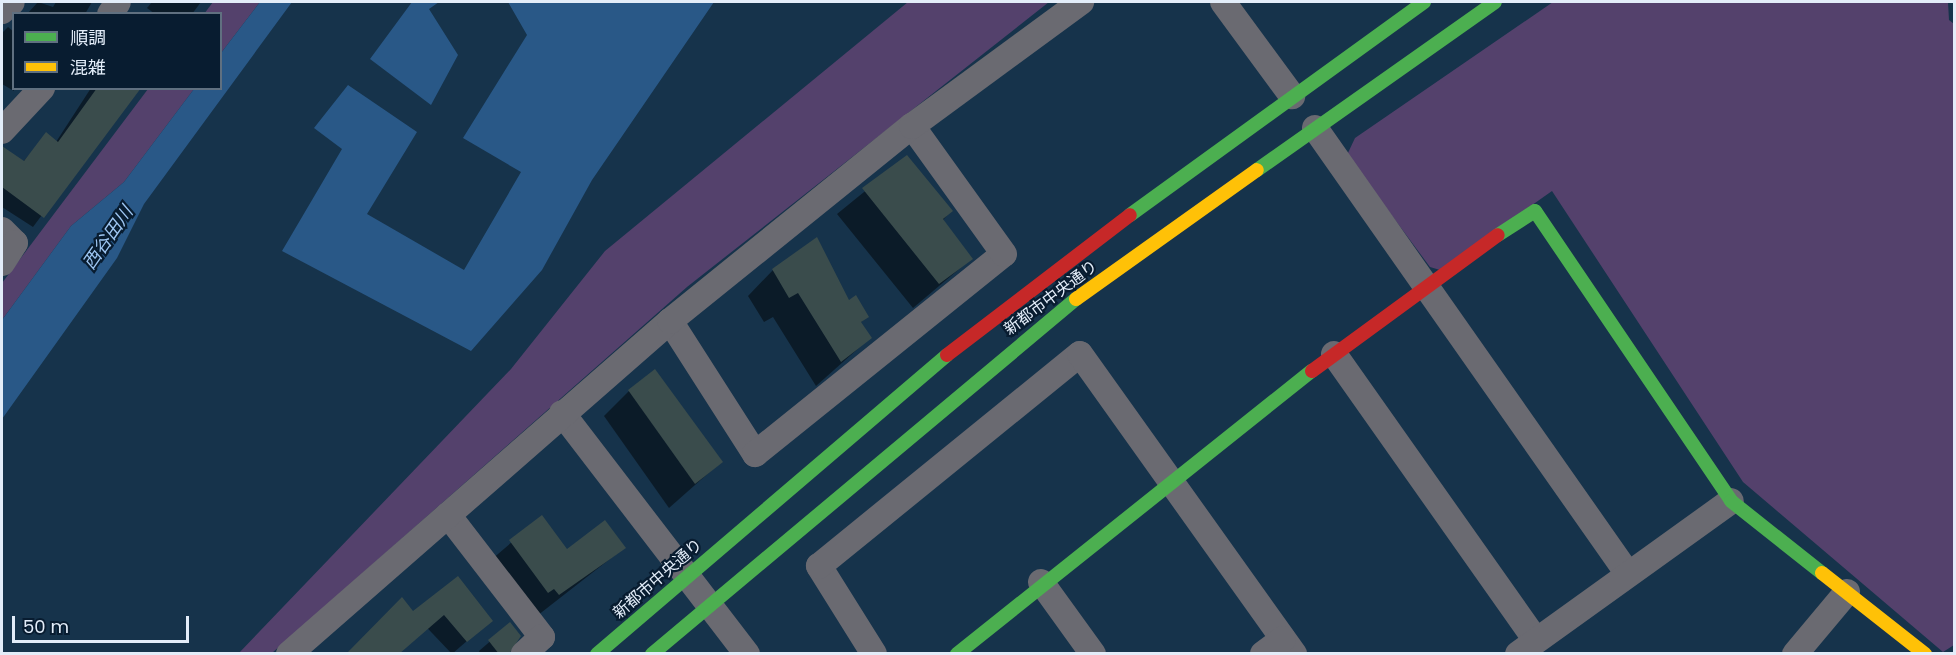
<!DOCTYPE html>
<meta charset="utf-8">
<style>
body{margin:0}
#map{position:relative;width:1956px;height:655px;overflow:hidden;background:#16334b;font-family:Poppins,"Noto Sans JP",sans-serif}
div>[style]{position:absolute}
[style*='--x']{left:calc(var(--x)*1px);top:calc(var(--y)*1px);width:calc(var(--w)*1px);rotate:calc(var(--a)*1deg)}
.green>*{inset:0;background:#54416c}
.water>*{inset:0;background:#295887}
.shadow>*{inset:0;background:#0007}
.building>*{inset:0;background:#3a4c4c}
.street>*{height:26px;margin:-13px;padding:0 13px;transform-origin:13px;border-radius:13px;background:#6a6a71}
.fast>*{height:14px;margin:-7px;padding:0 7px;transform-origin:7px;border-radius:7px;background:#4caf50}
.slow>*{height:14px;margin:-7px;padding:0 7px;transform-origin:7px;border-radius:7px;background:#ffc107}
.jam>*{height:14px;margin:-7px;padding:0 7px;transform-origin:7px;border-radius:7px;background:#c62828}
span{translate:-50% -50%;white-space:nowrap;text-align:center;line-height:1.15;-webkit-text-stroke:4.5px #081c30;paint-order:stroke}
.street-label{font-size:16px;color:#e3edf9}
.water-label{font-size:18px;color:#9ec6f2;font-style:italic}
.frame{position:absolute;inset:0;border:3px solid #e3edf9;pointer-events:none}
.legend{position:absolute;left:12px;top:12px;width:210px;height:78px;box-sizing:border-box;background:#081c30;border:2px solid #607080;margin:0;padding:8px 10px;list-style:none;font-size:18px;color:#e3edf9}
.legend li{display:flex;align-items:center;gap:12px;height:30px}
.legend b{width:30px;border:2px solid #607080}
.scale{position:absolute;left:12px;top:616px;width:177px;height:27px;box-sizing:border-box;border:3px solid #e3edf9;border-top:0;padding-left:8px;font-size:18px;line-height:21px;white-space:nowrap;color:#e3edf9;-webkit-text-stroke:4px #081c30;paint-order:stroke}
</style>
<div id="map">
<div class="green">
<i style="clip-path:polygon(213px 2px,260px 2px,221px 53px,220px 14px,204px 14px)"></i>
<i style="clip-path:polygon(908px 2px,1049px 2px,687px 287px,272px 653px,238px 654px,511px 369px,605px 251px)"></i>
<i style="clip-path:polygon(1553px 2px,1948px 2px,1949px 20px,1954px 24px,1954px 645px,1943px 652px,1743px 482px,1552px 191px,1440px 270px,1430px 267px,1347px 155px,1355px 138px)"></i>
<i style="clip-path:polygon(148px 89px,194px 89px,124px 182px,71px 226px,2px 320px,2px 283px)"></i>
</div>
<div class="water">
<i style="clip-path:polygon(260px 2px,292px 2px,144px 204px,117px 258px,2px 419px,2px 320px,71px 226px,124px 182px,194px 89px,220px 88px,221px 53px)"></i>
<i style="clip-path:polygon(412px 2px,439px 2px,429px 9px,458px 55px,431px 105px,370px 59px)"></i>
<i style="clip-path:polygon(508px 2px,714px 2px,592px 180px,542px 270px,471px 351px,282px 251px,342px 149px,314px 128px,348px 85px,417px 132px,367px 214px,464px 270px,521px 172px,463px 138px,527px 35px)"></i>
</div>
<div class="shadow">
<i style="clip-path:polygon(38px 2px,53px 7px,56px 2px,92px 2px,85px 14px,27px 14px)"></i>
<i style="clip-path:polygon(152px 2px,201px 2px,192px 14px,155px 14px,147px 8px)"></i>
<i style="clip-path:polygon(8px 27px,14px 32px,14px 91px,2px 84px,2px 33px)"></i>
<i style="clip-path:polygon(91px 88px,137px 88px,33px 227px,2px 207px,2px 156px,7px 150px,23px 162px,46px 135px,56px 142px)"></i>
<i style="clip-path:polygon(907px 157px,951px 211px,943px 220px,971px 259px,913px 308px,837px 214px)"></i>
<i style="clip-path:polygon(773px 270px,867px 316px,860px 323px,870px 338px,816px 386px,773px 317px,764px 322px,748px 296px)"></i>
<i style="clip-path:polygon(629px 391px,721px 462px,669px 508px,604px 416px)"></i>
<i style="clip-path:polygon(541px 517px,567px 551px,624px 548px,533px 619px,484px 566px)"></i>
<i style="clip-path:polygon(457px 578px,491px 620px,452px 654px,413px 613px)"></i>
<i style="clip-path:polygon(510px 624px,505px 654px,480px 654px,479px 651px)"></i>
</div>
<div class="building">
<i style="clip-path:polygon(97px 88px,141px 88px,44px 218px,2px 187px,2px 146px,24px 161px,46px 132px,58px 142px)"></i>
<i style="clip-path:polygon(907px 155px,953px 211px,943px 219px,973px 259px,939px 284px,862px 188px)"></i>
<i style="clip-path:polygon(817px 237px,849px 300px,856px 295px,869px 317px,861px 322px,872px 338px,841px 362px,798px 293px,789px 298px,772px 269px)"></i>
<i style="clip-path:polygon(655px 369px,723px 462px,695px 484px,628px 390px)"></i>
<i style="clip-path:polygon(542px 515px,567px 549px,605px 520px,626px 548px,559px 595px,554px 589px,548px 593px,509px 540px)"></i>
<i style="clip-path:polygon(458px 576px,493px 621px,467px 642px,444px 615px,399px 654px,346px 654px,402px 597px,413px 611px)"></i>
<i style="clip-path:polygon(510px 622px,521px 636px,509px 654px,499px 654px,488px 640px)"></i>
</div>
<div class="street">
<i style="--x:1223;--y:2;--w:117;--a:53.7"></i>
<i style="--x:2;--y:11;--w:13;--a:-42"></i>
<i style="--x:110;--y:14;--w:14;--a:-56"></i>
<i style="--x:1315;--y:128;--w:545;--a:54.94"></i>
<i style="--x:2;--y:131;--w:59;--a:-47.1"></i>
<i style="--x:2;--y:230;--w:18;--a:45"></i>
<i style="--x:15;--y:243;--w:24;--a:123"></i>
<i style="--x:670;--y:321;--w:158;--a:57.4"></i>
<i style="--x:755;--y:454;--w:319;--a:-38.8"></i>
<i style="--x:1004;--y:254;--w:158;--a:-125.7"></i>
<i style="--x:1334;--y:354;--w:350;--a:54.8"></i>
<i style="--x:562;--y:413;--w:304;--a:52.5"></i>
<i style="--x:448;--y:515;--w:154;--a:52.4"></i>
<i style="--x:542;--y:637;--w:25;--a:137"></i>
<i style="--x:1041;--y:582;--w:89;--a:54.2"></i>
<i style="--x:289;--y:654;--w:506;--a:-41.15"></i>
<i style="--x:670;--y:321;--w:311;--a:-38.9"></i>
<i style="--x:912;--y:126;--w:210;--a:-36.3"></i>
<i style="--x:874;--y:654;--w:104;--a:-122"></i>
<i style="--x:819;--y:566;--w:336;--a:-39.1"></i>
<i style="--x:1080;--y:354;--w:369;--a:54.5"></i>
<i style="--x:1263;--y:654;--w:25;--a:-37"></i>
<i style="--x:1518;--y:654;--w:262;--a:-35.7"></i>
<i style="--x:1795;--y:654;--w:81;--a:-50"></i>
</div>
<div class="fast">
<i style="--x:1257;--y:170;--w:291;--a:-35.2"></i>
<i style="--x:1130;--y:215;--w:363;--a:-35.9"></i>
<i style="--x:1498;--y:235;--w:44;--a:-33"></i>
<i style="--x:1535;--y:211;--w:350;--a:55.9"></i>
<i style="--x:1731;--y:501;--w:116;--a:38.4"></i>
<i style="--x:597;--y:654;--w:460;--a:-40.5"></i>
<i style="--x:652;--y:654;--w:553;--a:-39.94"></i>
<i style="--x:957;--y:654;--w:454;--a:-38.6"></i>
</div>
<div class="slow">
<i style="--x:1076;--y:299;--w:222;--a:-35.5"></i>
<i style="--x:1822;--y:573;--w:131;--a:38.2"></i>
</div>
<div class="jam">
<i style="--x:947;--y:355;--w:230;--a:-37.4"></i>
<i style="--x:1312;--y:371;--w:230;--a:-36.2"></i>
</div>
<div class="street-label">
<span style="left:1051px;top:298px;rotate:-37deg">新都市中央通り</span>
<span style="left:658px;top:579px;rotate:-41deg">新都市中央通り</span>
</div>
<div class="water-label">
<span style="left:108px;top:238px;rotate:-55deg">西谷田川</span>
</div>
<div class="frame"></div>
<ul class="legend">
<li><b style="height:8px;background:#4caf50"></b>順調</li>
<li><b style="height:8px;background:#ffc107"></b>混雑</li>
</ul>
<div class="scale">50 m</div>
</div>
